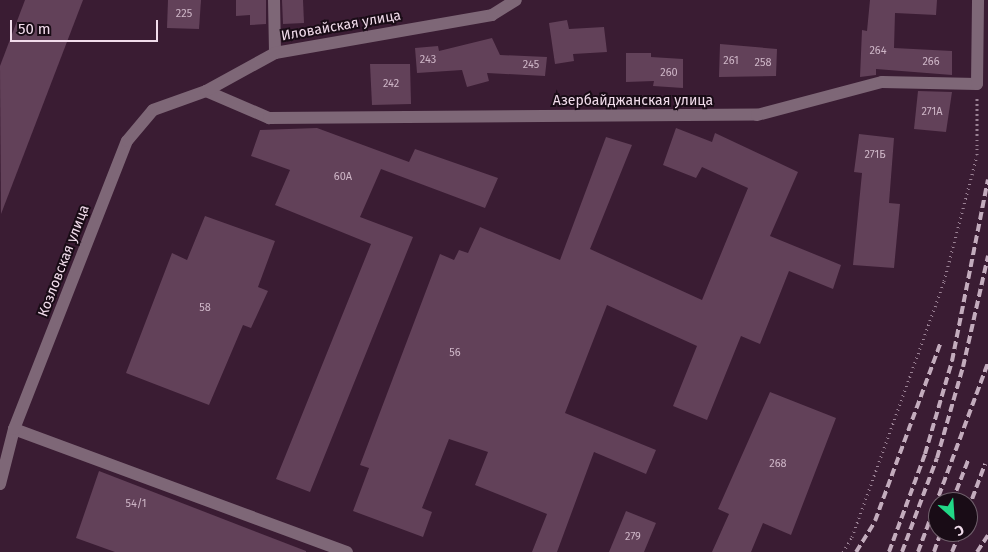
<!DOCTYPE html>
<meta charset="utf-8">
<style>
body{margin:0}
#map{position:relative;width:988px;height:552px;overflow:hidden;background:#3a1c33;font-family:"Fira Sans",sans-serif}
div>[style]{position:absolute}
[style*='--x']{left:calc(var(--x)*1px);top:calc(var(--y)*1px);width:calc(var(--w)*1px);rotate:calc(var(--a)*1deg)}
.building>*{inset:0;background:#624159}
.path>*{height:3px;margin-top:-1.5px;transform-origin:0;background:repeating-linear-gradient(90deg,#9a8194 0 1px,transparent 0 5px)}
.minor>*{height:12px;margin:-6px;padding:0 6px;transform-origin:6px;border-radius:6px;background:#7e6777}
.rail>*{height:4px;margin-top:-2px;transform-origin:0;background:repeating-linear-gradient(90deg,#c3acbd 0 8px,transparent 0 12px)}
span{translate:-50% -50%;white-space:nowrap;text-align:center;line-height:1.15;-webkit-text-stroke:4px #190c16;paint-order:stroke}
.number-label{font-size:11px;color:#cdb5c6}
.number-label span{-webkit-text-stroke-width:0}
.street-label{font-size:14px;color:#f1dceb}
.north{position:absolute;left:928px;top:492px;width:50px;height:50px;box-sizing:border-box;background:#190c16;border:1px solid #6f5f6b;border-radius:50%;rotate:154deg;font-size:14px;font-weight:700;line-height:20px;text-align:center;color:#f1dceb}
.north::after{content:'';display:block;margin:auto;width:18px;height:22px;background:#22d887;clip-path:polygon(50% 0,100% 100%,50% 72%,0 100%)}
.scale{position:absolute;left:10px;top:20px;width:148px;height:22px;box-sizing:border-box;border:2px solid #f1dceb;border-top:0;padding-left:6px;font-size:15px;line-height:18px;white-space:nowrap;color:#f1dceb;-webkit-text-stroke:4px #190c16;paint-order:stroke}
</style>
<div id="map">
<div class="building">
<i style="clip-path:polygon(25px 0,83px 0,1px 214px,0 66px)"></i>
<i style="clip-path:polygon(168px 0,201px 0,199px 29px,167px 28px)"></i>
<i style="clip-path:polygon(236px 0,266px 0,266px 24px,250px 25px,250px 15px,236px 16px)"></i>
<i style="clip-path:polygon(282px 0,303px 0,304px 23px,283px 24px)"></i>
<i style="clip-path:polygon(870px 0,937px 0,936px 15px,895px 13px,894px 48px,952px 51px,952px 75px,876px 69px,876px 75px,860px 77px,862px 30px,867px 31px)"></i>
<i style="clip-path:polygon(567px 20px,569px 29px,604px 27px,607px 52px,573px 54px,574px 61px,555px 64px,549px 23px)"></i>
<i style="clip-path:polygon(492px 38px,500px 55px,547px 57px,545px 76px,487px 73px,489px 81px,467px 87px,462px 70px,417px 73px,415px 48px,438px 46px,439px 51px)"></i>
<i style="clip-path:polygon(720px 44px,777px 49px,776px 76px,719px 77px)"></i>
<i style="clip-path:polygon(626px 53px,651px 53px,651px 57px,683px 59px,683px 88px,653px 86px,654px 81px,626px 82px)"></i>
<i style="clip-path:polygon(370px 64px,410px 64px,411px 104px,372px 105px)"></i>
<i style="clip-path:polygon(918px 91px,952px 92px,946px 132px,914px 129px)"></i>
<i style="clip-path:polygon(317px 128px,409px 162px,415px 149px,498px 178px,485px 208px,381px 169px,360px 217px,413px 237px,310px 492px,276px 479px,371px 244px,275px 205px,290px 170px,251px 156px,260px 130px)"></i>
<i style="clip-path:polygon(676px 128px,712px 142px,715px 133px,798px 172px,770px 236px,841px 265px,833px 289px,789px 271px,760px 344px,741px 336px,707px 420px,673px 406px,697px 346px,607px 305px,565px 413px,656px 450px,646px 474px,594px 452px,557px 552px,532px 552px,547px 514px,475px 485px,488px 452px,449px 439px,422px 508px,432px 512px,423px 537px,353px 511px,369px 468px,360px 465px,440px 254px,454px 260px,459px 250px,468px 253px,480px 227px,560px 260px,606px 137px,632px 145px,590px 249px,702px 300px,748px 188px,702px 167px,696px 178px,663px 165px)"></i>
<i style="clip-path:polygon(859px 134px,894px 138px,889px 203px,900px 204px,894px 268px,853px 265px,862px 173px,854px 172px)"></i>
<i style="clip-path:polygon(205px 216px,275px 241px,258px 287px,268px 291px,251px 328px,243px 325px,209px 405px,126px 373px,172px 253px,187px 260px)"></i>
<i style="clip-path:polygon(770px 392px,836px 418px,791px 535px,763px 523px,751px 552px,712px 552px,729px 514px,718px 509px)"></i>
<i style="clip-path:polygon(99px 471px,306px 551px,306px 552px,115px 552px,76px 538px)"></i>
<i style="clip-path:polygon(626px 511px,656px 523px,644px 552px,609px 552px)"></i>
</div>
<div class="path">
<i style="--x:843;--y:552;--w:17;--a:-59"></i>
<i style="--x:852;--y:537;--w:272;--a:-70.2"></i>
<i style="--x:944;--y:281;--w:130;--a:-75.3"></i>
<i style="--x:977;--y:155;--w:57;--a:-90"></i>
</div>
<div class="minor">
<i style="--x:274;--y:0;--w:53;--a:88.9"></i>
<i style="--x:206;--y:91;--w:69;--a:23.2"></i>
<i style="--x:269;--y:118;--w:488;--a:-0.4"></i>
<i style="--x:757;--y:115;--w:129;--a:-14.8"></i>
<i style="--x:882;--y:82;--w:95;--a:1.2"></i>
<i style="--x:977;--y:84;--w:84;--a:-89.3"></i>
<i style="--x:14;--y:429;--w:355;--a:20.3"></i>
<i style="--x:0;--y:484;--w:57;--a:-75.7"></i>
<i style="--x:14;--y:429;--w:309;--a:-68.6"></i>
<i style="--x:127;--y:141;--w:40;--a:-50"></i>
<i style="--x:153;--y:110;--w:56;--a:-19.7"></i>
<i style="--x:206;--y:91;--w:79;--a:-28.8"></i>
<i style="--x:275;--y:53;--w:220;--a:-9.9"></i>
<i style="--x:492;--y:15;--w:28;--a:-32"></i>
</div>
<div class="rail">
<i style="--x:952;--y:502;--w:47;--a:-68.9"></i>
<i style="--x:968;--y:510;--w:49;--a:-69.7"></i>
<i style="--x:856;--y:552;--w:36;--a:-58"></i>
<i style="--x:875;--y:521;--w:189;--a:-69.8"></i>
<i style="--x:889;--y:552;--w:104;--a:-69.8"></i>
<i style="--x:925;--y:454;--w:97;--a:-73.8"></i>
<i style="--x:952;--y:361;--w:185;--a:-78.8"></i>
<i style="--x:902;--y:552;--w:100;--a:-69.6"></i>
<i style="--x:937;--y:458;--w:95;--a:-74.1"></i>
<i style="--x:963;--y:367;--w:114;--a:-77.3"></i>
<i style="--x:918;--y:552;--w:202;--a:-69.7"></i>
<i style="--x:934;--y:552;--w:21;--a:-71"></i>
<i style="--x:952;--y:552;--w:22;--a:-68"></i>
<i style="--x:977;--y:552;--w:20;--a:-57"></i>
</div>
<div class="number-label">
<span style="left:184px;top:14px">225</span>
<span style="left:878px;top:51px">264</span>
<span style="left:428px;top:60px">243</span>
<span style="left:731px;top:61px">261</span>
<span style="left:931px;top:62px">266</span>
<span style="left:763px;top:63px">258</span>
<span style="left:531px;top:65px">245</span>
<span style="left:669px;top:73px">260</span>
<span style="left:391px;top:84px">242</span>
<span style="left:932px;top:112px">271А</span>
<span style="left:875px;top:155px">271Б</span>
<span style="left:343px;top:177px">60А</span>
<span style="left:205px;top:308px">58</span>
<span style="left:455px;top:353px">56</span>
<span style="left:778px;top:464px">268</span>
<span style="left:136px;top:504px">54/1</span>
<span style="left:633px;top:537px">279</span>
</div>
<div class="street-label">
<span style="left:341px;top:26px;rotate:-10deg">Иловайская улица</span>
<span style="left:633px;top:101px">Азербайджанская улица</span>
<span style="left:64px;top:261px;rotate:-69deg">Козловская улица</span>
</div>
<div class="north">С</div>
<div class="scale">50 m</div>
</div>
